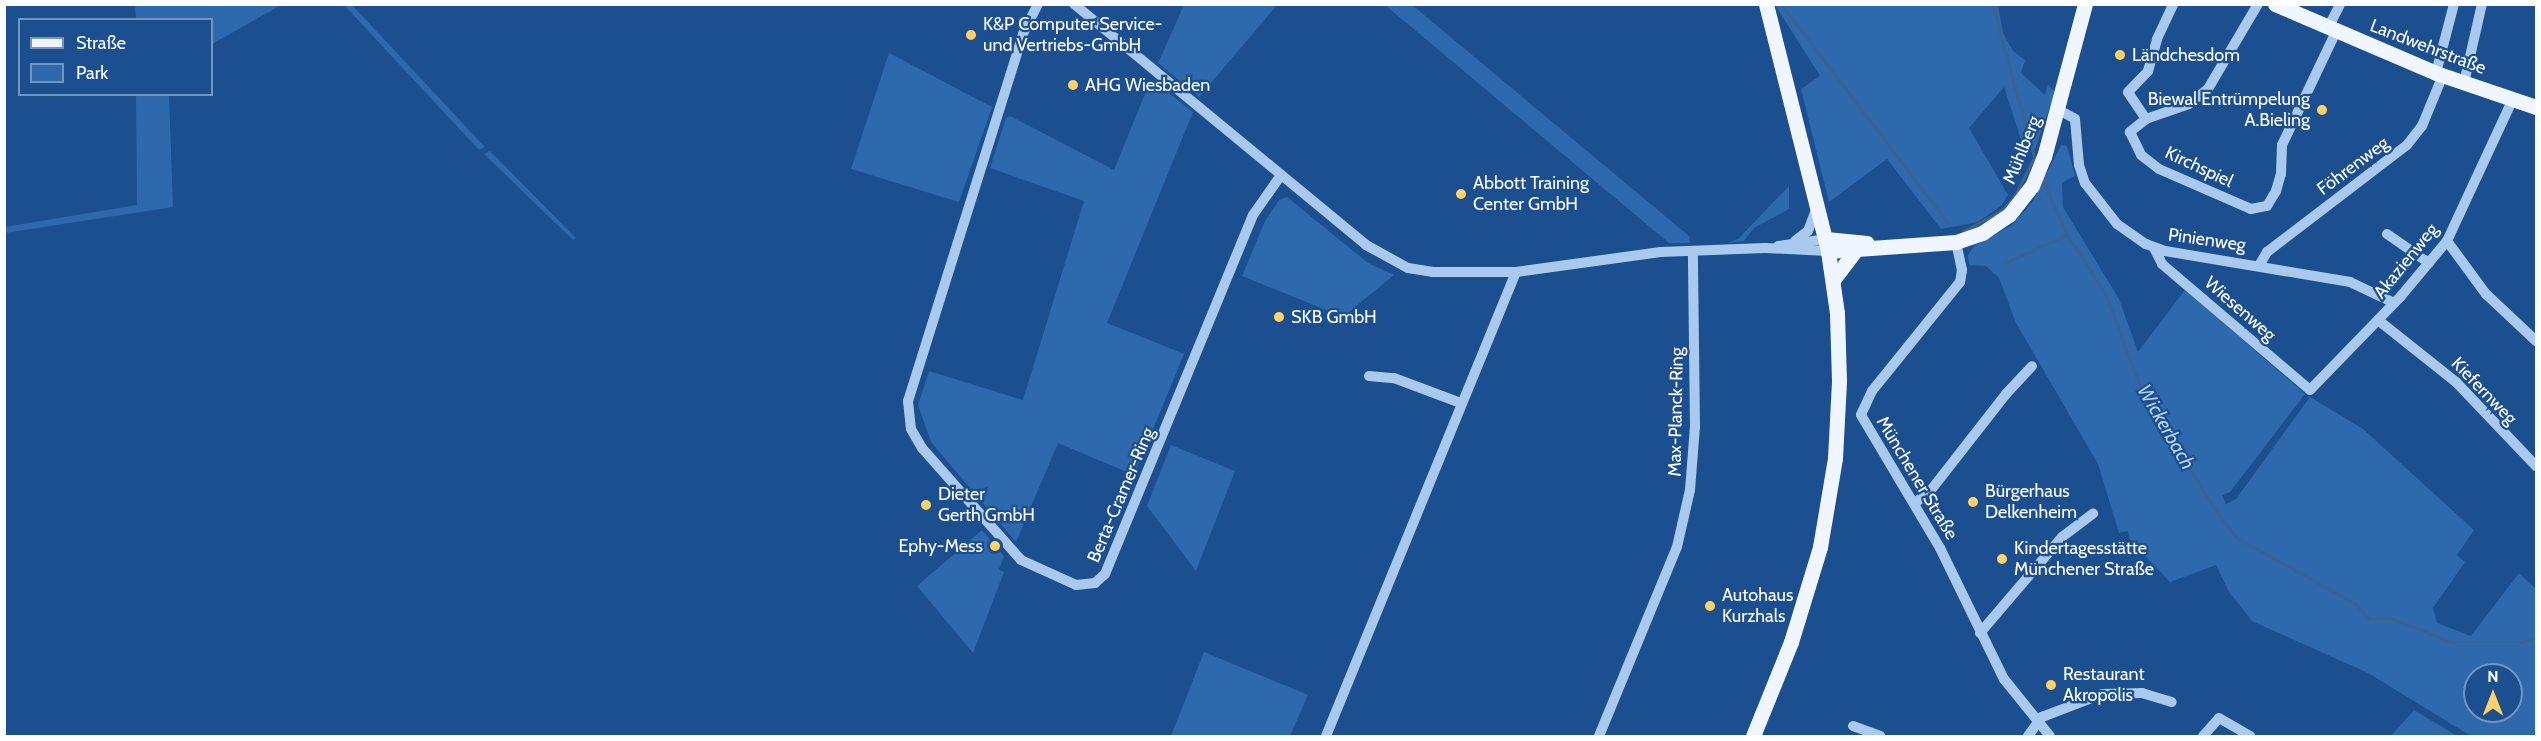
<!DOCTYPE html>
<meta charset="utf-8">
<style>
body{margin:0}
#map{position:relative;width:2541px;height:741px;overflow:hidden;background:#1b4f8f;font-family:Cabin,sans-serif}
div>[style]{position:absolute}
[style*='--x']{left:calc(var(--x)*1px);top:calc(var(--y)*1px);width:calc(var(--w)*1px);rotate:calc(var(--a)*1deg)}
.green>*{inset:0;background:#2e69ad}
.stream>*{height:3px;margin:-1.5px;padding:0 1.5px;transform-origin:1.5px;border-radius:1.5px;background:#3c6290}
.minor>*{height:10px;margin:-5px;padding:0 5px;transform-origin:5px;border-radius:5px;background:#a9c9ee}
.major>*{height:15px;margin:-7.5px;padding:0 7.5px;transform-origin:7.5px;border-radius:7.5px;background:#f0f6ff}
.dots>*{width:16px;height:16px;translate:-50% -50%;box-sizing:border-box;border:3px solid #1b4f8f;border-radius:50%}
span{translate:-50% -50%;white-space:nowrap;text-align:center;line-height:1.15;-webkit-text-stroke:4.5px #1b4f8f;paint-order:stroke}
.poi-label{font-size:18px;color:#fff}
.left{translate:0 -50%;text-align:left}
.right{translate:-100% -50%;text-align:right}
.street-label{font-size:18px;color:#fff}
.water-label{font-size:20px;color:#b5d3f5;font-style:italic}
.frame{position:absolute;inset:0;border:6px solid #fff;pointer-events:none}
.legend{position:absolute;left:18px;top:18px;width:195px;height:78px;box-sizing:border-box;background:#1b4f8f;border:2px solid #7695bc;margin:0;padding:8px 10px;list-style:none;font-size:18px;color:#fff}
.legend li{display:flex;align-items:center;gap:12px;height:30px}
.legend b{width:30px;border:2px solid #7695bc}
.north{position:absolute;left:2463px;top:663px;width:60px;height:60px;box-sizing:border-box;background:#1b4f8f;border:2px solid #7695bc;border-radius:50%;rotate:0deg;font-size:16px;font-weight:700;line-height:24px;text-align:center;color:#fff}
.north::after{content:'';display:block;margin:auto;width:21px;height:27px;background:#ffd166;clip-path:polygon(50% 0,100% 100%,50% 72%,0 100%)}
</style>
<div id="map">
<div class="green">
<i style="clip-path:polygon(135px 5px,281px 5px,212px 44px,212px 20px,136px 19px)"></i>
<i style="clip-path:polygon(344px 5px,352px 5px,485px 147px,479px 150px)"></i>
<i style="clip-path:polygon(1184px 5px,1277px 5px,1199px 97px,1158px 63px)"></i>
<i style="clip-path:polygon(1385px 5px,1412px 5px,1689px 236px,1690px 243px,1669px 243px)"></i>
<i style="clip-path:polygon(1775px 5px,1998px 5px,2003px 33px,2013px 51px,2025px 60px,2021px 73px,2045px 95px,2048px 85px,2055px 92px,2035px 149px,2025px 152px,2004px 87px,1969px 128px,2008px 195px,2002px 205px,1978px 222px,1941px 229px,1887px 159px,1829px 202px,1801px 89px,1820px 76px)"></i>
<i style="clip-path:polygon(889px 53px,992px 107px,959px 202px,851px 169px)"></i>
<i style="clip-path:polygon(1154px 81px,1193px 112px,1107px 323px,1184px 354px,1134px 475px,1058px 443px,1016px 542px,931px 442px,918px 405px,929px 371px,1023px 400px,1084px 201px,990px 168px,1006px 118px,1010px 116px,1114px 170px,1149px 84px)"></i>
<i style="clip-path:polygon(136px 95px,169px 95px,173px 207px,5px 233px,5px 227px,137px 205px)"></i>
<i style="clip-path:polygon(evenodd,2061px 145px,2067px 146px,2075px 176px,2062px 183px,2063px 207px,2119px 299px,2138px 352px,2185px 290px,2305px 394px,2230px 492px,2222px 495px,2226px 504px,2236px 499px,2310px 397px,2363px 429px,2474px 530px,2457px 555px,2465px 562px,2433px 608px,2437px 623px,2471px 636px,2519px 573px,2536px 589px,2536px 736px,2471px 736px,2368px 673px,2252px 621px,2229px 592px,2216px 565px,2170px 582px,2130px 540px,2128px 531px,2119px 533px,2098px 464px,2016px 323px,1999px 278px,1986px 266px,1969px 265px,1968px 255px,1974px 246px,2011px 226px,2033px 201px,2061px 145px,2475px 675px,2511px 675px,2511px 711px,2475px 711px,2475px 675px)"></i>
<i style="clip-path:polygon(490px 151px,576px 238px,573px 240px,484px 154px)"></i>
<i style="clip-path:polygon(1789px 186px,1789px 209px,1754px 228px,1744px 241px,1727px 243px,1738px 239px)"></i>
<i style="clip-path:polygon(1287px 197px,1368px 263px,1394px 275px,1343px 317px,1242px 276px,1265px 221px,1279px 200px)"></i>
<i style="clip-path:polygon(1171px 445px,1235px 471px,1196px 571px,1147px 506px)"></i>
<i style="clip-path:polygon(982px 530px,1004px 556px,999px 569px,1004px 572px,973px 653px,917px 586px)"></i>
<i style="clip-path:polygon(1204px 652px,1308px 695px,1290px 736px,1171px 736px)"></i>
<i style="clip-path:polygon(2414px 710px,2457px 736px,2391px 736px)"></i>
</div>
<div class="stream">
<i style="--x:1781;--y:4;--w:275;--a:52.7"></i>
<i style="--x:1992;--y:4;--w:166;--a:74.6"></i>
<i style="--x:2042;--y:179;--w:61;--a:65.9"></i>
<i style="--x:2067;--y:235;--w:69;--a:56.8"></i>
<i style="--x:2105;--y:293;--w:100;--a:69.6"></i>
<i style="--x:2140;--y:387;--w:144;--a:58.6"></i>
<i style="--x:2215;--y:510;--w:36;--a:52"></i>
<i style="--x:2237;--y:538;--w:136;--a:29"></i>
<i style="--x:2356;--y:604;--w:20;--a:49"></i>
<i style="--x:2369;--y:619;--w:24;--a:0"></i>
<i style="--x:2393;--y:619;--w:62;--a:21.6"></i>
<i style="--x:2451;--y:642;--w:70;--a:0"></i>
<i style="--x:2521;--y:642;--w:16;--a:-18"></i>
<i style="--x:1964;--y:231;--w:43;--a:-28.9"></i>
<i style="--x:2002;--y:210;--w:18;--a:-47"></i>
<i style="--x:2014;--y:197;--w:42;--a:-63.4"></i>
<i style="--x:2005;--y:263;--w:67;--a:-24.7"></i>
</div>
<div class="minor">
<i style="--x:1038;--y:4;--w:30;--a:117"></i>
<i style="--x:1024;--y:31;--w:388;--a:107.4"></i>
<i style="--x:908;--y:401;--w:28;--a:84"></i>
<i style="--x:911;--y:429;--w:22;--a:60"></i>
<i style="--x:922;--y:448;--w:149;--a:48.5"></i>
<i style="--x:1021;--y:560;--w:60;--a:24.4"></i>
<i style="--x:1076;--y:585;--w:19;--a:-6"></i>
<i style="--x:1095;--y:583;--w:13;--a:-42"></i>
<i style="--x:1105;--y:574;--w:388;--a:-67.6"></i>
<i style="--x:1253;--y:215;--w:49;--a:-55"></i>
<i style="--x:1074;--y:4;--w:379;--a:39.5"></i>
<i style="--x:1366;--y:245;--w:48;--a:28.7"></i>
<i style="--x:1408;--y:268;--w:24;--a:9"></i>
<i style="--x:1432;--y:272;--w:84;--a:0"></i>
<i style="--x:1516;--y:272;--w:146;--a:-7.9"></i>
<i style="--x:1661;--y:252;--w:104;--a:-2.2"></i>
<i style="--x:1765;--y:248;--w:63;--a:2.7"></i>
<i style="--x:2258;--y:4;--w:99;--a:120.5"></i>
<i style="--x:2208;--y:89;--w:24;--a:142"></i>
<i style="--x:2189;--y:104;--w:46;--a:160.8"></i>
<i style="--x:2146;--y:119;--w:21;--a:141"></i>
<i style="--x:2130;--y:132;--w:25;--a:64"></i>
<i style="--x:2141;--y:155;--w:23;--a:38"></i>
<i style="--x:2159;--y:169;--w:100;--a:23.5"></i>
<i style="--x:2251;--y:209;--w:16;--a:-11"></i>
<i style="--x:2267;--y:206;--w:17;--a:-59"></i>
<i style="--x:2276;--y:191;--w:18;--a:-74"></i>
<i style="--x:2281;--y:174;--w:29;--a:-88"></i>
<i style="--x:2282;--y:145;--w:125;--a:-64.5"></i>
<i style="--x:2328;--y:28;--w:27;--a:-63"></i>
<i style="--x:2436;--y:73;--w:71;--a:-75.4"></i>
<i style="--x:2464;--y:83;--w:81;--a:-77.2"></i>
<i style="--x:2059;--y:110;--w:18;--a:29"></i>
<i style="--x:2075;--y:119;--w:46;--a:85"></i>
<i style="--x:2079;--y:165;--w:19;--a:72"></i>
<i style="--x:2085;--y:183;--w:52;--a:52"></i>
<i style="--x:2117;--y:224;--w:35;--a:35"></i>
<i style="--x:2146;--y:244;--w:20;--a:20"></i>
<i style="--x:2165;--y:251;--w:188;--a:9.5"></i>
<i style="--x:2350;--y:282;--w:49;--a:25.5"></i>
<i style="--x:2146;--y:119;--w:32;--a:-124"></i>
<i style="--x:2128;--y:92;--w:29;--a:-46"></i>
<i style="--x:2148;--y:71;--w:33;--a:-74"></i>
<i style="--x:2157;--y:39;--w:38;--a:-65"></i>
<i style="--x:2387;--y:234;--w:51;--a:34.6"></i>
<i style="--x:1795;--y:241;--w:16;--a:-38"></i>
<i style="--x:1808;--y:231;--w:25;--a:-69"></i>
<i style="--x:2447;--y:241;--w:66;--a:53.7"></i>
<i style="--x:2486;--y:294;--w:69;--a:43.2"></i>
<i style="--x:1956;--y:242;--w:29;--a:78"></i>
<i style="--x:1962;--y:270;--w:12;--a:99"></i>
<i style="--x:1960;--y:282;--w:140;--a:128.9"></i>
<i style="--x:1872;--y:391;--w:26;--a:115"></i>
<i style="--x:1861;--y:415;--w:155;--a:59.3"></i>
<i style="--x:1940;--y:548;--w:146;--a:64"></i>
<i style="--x:2004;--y:679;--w:73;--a:51.1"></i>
<i style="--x:1778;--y:246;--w:49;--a:-8.3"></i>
<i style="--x:2154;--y:248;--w:18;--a:63"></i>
<i style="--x:2162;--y:264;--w:194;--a:40.4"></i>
<i style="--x:2310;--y:390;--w:131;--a:-45.9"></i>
<i style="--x:2401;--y:296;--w:72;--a:-50.1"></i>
<i style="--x:2447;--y:241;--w:157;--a:-65.1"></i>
<i style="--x:2260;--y:264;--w:14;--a:-60"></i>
<i style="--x:2267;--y:252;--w:176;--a:-37.4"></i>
<i style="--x:2407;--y:145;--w:24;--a:-52"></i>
<i style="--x:2422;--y:126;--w:55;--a:-67.6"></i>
<i style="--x:2378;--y:320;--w:100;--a:38.5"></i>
<i style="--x:2456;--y:382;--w:116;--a:46.4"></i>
<i style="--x:1369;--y:376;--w:25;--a:5"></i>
<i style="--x:1394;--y:378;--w:72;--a:20.5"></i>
<i style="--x:1915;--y:503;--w:21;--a:-39"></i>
<i style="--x:1931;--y:490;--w:122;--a:-52"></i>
<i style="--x:2006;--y:394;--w:38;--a:-47"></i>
<i style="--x:1980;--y:633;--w:126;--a:-49.5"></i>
<i style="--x:2062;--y:537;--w:39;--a:-37"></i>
<i style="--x:1853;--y:726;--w:29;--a:20"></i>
<i style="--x:1326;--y:736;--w:501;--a:-67.73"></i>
<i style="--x:1599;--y:736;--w:204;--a:-67.6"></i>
<i style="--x:1677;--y:547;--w:58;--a:-77.2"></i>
<i style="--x:1690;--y:490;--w:63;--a:-85.5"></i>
<i style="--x:1695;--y:427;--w:176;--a:-90.7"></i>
<i style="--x:2028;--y:736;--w:24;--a:-54"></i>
<i style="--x:2042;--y:717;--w:64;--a:-21"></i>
<i style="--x:2102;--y:694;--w:40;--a:-1.4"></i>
<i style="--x:2142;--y:693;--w:31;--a:17"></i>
<i style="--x:2203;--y:736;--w:24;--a:-48"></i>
<i style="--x:2219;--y:718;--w:36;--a:30"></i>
</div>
<div class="major">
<i style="--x:2275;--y:4;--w:175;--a:23.2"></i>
<i style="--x:2436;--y:73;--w:106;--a:18.8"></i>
<i style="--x:1826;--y:239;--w:41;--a:5.6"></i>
<i style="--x:1828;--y:251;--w:128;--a:-4"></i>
<i style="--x:1956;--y:242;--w:28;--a:-19"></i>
<i style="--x:1982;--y:233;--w:32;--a:-34"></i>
<i style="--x:2009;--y:215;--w:37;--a:-52"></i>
<i style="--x:2032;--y:186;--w:31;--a:-68"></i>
<i style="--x:2044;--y:157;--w:158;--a:-75"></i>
<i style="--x:1833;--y:280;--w:38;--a:-53"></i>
<i style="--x:1753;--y:736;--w:101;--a:-68"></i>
<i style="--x:1791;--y:642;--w:99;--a:-73"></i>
<i style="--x:1820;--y:547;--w:90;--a:-80.4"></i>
<i style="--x:1835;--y:458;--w:77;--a:-87"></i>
<i style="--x:1839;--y:381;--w:68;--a:-91.7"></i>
<i style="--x:1837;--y:313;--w:63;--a:-98.3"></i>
<i style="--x:1828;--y:251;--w:255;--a:-104.1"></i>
</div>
<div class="dots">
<i style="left:971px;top:35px;background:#ffd166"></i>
<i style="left:2120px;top:55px;background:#ffd166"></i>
<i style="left:1073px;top:85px;background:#ffd166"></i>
<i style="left:2322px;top:110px;background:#ffd166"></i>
<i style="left:1461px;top:194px;background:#ffd166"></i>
<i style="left:1279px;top:317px;background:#ffd166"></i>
<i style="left:1973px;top:502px;background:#ffd166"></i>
<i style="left:926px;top:505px;background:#ffd166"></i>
<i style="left:995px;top:546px;background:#ffd166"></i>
<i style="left:2002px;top:559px;background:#ffd166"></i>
<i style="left:1710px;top:606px;background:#ffd166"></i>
<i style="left:2051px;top:685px;background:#ffd166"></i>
</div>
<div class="poi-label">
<span class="left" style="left:983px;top:35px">K&amp;P Computer Service-<br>und Vertriebs-GmbH</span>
<span class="left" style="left:2132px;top:55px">Ländchesdom</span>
<span class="left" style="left:1085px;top:85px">AHG Wiesbaden</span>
<span class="right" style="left:2310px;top:110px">Biewal Entrümpelung<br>A.Bieling</span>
<span class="left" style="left:1473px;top:194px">Abbott Training<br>Center GmbH</span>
<span class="left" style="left:1291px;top:317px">SKB GmbH</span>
<span class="left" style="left:1985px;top:502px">Bürgerhaus<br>Delkenheim</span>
<span class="left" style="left:938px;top:505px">Dieter<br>Gerth GmbH</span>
<span class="right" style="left:983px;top:546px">Ephy-Mess</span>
<span class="left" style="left:2014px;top:559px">Kindertagesstätte<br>Münchener Straße</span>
<span class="left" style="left:1722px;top:606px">Autohaus<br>Kurzhals</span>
<span class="left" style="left:2063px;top:685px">Restaurant<br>Akropolis</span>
</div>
<div class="street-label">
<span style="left:2428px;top:47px;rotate:21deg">Landwehrstraße</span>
<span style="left:2022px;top:150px;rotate:-68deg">Mühlberg</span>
<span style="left:2353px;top:166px;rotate:-37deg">Föhrenweg</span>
<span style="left:2199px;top:167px;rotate:25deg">Kirchspiel</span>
<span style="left:2207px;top:240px;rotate:8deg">Pinienweg</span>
<span style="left:2406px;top:261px;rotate:-51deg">Akazienweg</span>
<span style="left:2240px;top:309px;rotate:41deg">Wiesenweg</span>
<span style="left:2484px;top:391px;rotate:46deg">Kiefernweg</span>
<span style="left:1676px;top:412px;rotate:-89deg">Max-Planck-Ring</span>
<span style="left:1917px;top:478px;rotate:59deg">Münchener Straße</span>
<span style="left:1121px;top:495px;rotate:-67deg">Berta-Cramer-Ring</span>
</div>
<div class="water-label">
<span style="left:2166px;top:427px;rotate:60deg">Wickerbach</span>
</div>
<div class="frame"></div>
<ul class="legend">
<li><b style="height:8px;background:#f0f6ff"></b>Straße</li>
<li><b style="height:16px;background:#2e69ad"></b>Park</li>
</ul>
<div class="north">N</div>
</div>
